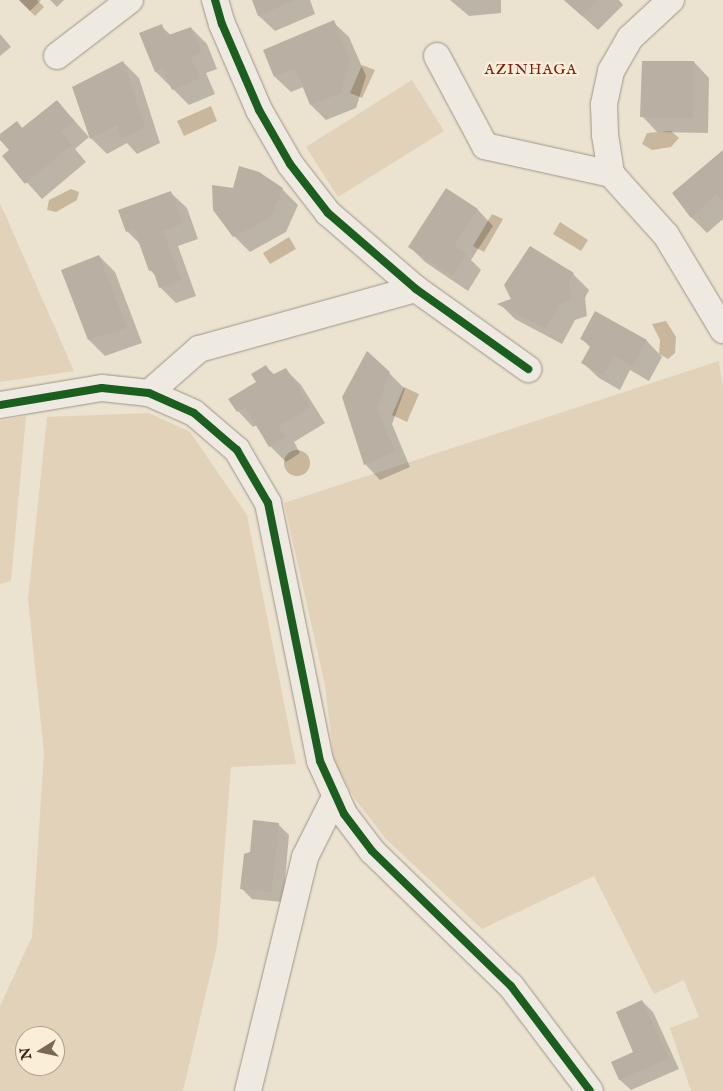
<!DOCTYPE html>
<style>
body{margin:0}
#map{position:relative;width:723px;height:1091px;overflow:hidden;background:#ece2d0;font-family:"IM FELL English",serif}
div>[style]{position:absolute}
[style*='--x']{left:calc(var(--x)*1px);top:calc(var(--y)*1px);width:calc(var(--w)*1px);rotate:calc(var(--a)*1deg)}
.green>*{inset:0;background:#e1d2b9}
.water>*{inset:0;background:#c8b79d}
.round{border-radius:50%}
.shadow>*{inset:0;background:#0003}
.building>*{inset:0;background:#b9b0a3}
.roads{filter:drop-shadow(0 0 1px #9d9488) drop-shadow(0 0 1px #9d9488)}
.street>*{height:26px;margin:-13px;padding:0 13px;transform-origin:13px;border-radius:13px;background:#efeae1}
.cycleway>*{height:8px;margin:-4px;padding:0 4px;transform-origin:4px;border-radius:4px;background:#1b5e20}
span{translate:-50% -50%;white-space:nowrap;text-align:center;line-height:1.15;-webkit-text-stroke:5px #faeed9;paint-order:stroke}
.neighbourhood-label{font-size:15px;color:#7a1f14;letter-spacing:1px}
.north{position:absolute;left:15px;top:1026px;width:50px;height:50px;box-sizing:border-box;background:#faeed9;border:1px solid #af9e89;border-radius:50%;rotate:260deg;font-size:14px;font-weight:700;line-height:20px;text-align:center;color:#3e2512}
.north::after{content:'';display:block;margin:auto;width:18px;height:22px;background:#7b6754;clip-path:polygon(50% 0,100% 100%,50% 72%,0 100%)}
</style>
<div id="map">
<div class="green">
<i style="clip-path:polygon(412px 80px,444px 131px,338px 197px,306px 147px)"></i>
<i style="clip-path:polygon(0 203px,74px 371px,0 382px)"></i>
<i style="clip-path:polygon(719px 361px,723px 389px,723px 1091px,691px 1091px,670px 1028px,699px 1017px,684px 980px,654px 994px,594px 876px,482px 929px,385px 838px,355px 799px,334px 762px,325px 685px,284px 503px)"></i>
<i style="clip-path:polygon(evenodd,149px 413px,190px 432px,247px 515px,296px 764px,231px 767px,217px 946px,183px 1091px,0 1091px,0 1006px,32px 937px,44px 753px,28px 599px,47px 417px,149px 413px,25px 1036px,55px 1036px,55px 1066px,25px 1066px,25px 1036px)"></i>
<i style="clip-path:polygon(26px 416px,11px 581px,0 584px,0 421px)"></i>
</div>
<div class="water">
<i style="clip-path:polygon(19px 0,37px 0,44px 7px,35px 16px)"></i>
<i style="clip-path:polygon(362px 65px,375px 70px,362px 98px,350px 93px)"></i>
<i style="clip-path:polygon(211px 106px,217px 121px,184px 136px,177px 121px)"></i>
<i style="clip-path:polygon(671px 131px,679px 138px,671px 147px,652px 150px,642px 144px,647px 133px)"></i>
<i style="clip-path:polygon(71px 189px,79px 192px,77px 200px,56px 212px,47px 210px,49px 200px)"></i>
<i style="clip-path:polygon(492px 214px,503px 219px,484px 252px,473px 246px)"></i>
<i style="clip-path:polygon(560px 222px,588px 240px,581px 251px,553px 234px)"></i>
<i style="clip-path:polygon(289px 237px,296px 249px,270px 264px,263px 253px)"></i>
<i style="clip-path:polygon(666px 321px,676px 337px,675px 353px,668px 359px,659px 354px,660px 340px,652px 324px)"></i>
<i style="clip-path:polygon(404px 387px,419px 394px,407px 422px,392px 415px)"></i>
<i class="round" style="left:284px;top:450px;width:26px;height:26px"></i>
</div>
<div class="shadow">
<i style="clip-path:polygon(19px 0,41px 0,30px 11px)"></i>
<i style="clip-path:polygon(50px 0,64px 0,57px 7px)"></i>
<i style="clip-path:polygon(253px 0,310px 0,315px 14px,275px 31px,259px 16px)"></i>
<i style="clip-path:polygon(450px 0,501px 0,501px 13px,469px 16px)"></i>
<i style="clip-path:polygon(564px 0,619px 0,623px 5px,598px 30px)"></i>
<i style="clip-path:polygon(333px 22px,349px 37px,366px 76px,356px 108px,326px 120px,311px 105px,303px 87px,291px 92px,275px 77px)"></i>
<i style="clip-path:polygon(161px 26px,172px 36px,191px 28px,207px 44px,217px 69px,206px 73px,215px 94px,189px 105px,156px 72px,141px 34px)"></i>
<i style="clip-path:polygon(0 34px,11px 47px,0 56px)"></i>
<i style="clip-path:polygon(123px 62px,139px 78px,160px 143px,137px 154px,127px 143px,107px 154px,91px 138px)"></i>
<i style="clip-path:polygon(694px 62px,709px 78px,708px 133px,657px 132px,642px 116px)"></i>
<i style="clip-path:polygon(57px 101px,89px 137px,75px 149px,86px 162px,42px 199px,3px 156px,11px 150px,0 136px,16px 122px,23px 129px)"></i>
<i style="clip-path:polygon(723px 152px,723px 219px,707px 233px,692px 218px,674px 193px)"></i>
<i style="clip-path:polygon(282px 189px,298px 205px,286px 232px,250px 252px,234px 236px,234px 190px)"></i>
<i style="clip-path:polygon(446px 190px,478px 210px,493px 226px,471px 260px,481px 270px,468px 291px,425px 262px,410px 247px)"></i>
<i style="clip-path:polygon(171px 193px,187px 208px,198px 239px,178px 246px,196px 296px,176px 303px,160px 287px,156px 276px,150px 270px,142px 246px,127px 231px)"></i>
<i style="clip-path:polygon(99px 256px,115px 272px,142px 343px,105px 356px,89px 340px)"></i>
<i style="clip-path:polygon(573px 274px,589px 290px,585px 298px,587px 316px,575px 320px,562px 344px,515px 319px,500px 304px)"></i>
<i style="clip-path:polygon(595px 313px,647px 341px,662px 357px,649px 381px,630px 370px,620px 390px,599px 378px,583px 363px,591px 348px,581px 338px)"></i>
<i style="clip-path:polygon(266px 367px,275px 375px,285px 369px,301px 385px,325px 423px,294px 442px,300px 453px,286px 462px,270px 446px,257px 425px,253px 427px,238px 411px)"></i>
<i style="clip-path:polygon(389px 373px,405px 389px,392px 424px,410px 467px,380px 480px,365px 464px,343px 397px)"></i>
<i style="clip-path:polygon(278px 824px,289px 835px,283px 902px,252px 899px,241px 888px,251px 853px)"></i>
<i style="clip-path:polygon(642px 1001px,653px 1012px,679px 1069px,631px 1090px,620px 1080px,613px 1063px,635px 1052px)"></i>
</div>
<div class="building">
<i style="clip-path:polygon(252px 0,295px 0,258px 16px)"></i>
<i style="clip-path:polygon(564px 0,597px 0,582px 16px)"></i>
<i style="clip-path:polygon(334px 20px,350px 60px,341px 93px,310px 105px,295px 68px,274px 77px,263px 50px)"></i>
<i style="clip-path:polygon(162px 24px,166px 36px,191px 27px,202px 53px,191px 57px,200px 78px,172px 90px,163px 69px,155px 72px,139px 33px)"></i>
<i style="clip-path:polygon(123px 61px,145px 127px,121px 139px,117px 125px,90px 139px,72px 87px)"></i>
<i style="clip-path:polygon(642px 61px,694px 61px,693px 118px,640px 117px)"></i>
<i style="clip-path:polygon(57px 100px,74px 121px,61px 132px,71px 145px,25px 184px,2px 156px,9px 150px,0 140px,0 134px,17px 121px,22px 128px)"></i>
<i style="clip-path:polygon(723px 150px,723px 201px,717px 194px,691px 218px,672px 193px)"></i>
<i style="clip-path:polygon(239px 166px,259px 172px,283px 188px,271px 217px,233px 237px,213px 210px,212px 185px,233px 188px)"></i>
<i style="clip-path:polygon(446px 188px,478px 209px,454px 246px,467px 254px,452px 276px,408px 247px)"></i>
<i style="clip-path:polygon(171px 191px,183px 223px,163px 231px,181px 280px,159px 288px,153px 270px,149px 271px,134px 229px,126px 232px,118px 210px)"></i>
<i style="clip-path:polygon(530px 246px,574px 273px,569px 282px,571px 300px,559px 304px,546px 329px,497px 304px,511px 299px,504px 285px)"></i>
<i style="clip-path:polygon(99px 255px,127px 328px,88px 340px,61px 270px)"></i>
<i style="clip-path:polygon(595px 311px,647px 340px,633px 366px,614px 356px,603px 375px,581px 363px,591px 345px,580px 339px)"></i>
<i style="clip-path:polygon(367px 351px,390px 372px,377px 408px,395px 452px,364px 465px,342px 397px)"></i>
<i style="clip-path:polygon(266px 365px,272px 375px,286px 368px,310px 407px,279px 426px,285px 437px,269px 447px,245px 407px,237px 412px,228px 399px,256px 382px,251px 374px)"></i>
<i style="clip-path:polygon(253px 820px,279px 823px,272px 892px,240px 889px,244px 854px,250px 852px)"></i>
<i style="clip-path:polygon(642px 1000px,669px 1058px,619px 1080px,611px 1062px,633px 1052px,616px 1012px)"></i>
</div>
<div class="roads">
<div class="street">
<i style="--x:215;--y:0;--w:25;--a:74"></i>
<i style="--x:222;--y:24;--w:94;--a:66.7"></i>
<i style="--x:259;--y:110;--w:62;--a:60.1"></i>
<i style="--x:290;--y:164;--w:62;--a:52.2"></i>
<i style="--x:328;--y:213;--w:116;--a:40.8"></i>
<i style="--x:416;--y:289;--w:138;--a:35.5"></i>
<i style="--x:671;--y:0;--w:56;--a:137.2"></i>
<i style="--x:630;--y:38;--w:38;--a:120"></i>
<i style="--x:611;--y:71;--w:35;--a:102"></i>
<i style="--x:604;--y:105;--w:30;--a:88"></i>
<i style="--x:605;--y:135;--w:39;--a:81"></i>
<i style="--x:611;--y:174;--w:82;--a:48"></i>
<i style="--x:666;--y:235;--w:111;--a:59"></i>
<i style="--x:57;--y:56;--w:92;--a:-37.5"></i>
<i style="--x:437;--y:56;--w:102;--a:61.9"></i>
<i style="--x:485;--y:146;--w:129;--a:12.5"></i>
<i style="--x:149;--y:393;--w:67;--a:-41.3"></i>
<i style="--x:199;--y:349;--w:225;--a:-15.5"></i>
<i style="--x:0;--y:405;--w:103;--a:-9.5"></i>
<i style="--x:102;--y:388;--w:47;--a:6.1"></i>
<i style="--x:149;--y:393;--w:49;--a:24"></i>
<i style="--x:194;--y:413;--w:57;--a:40.7"></i>
<i style="--x:237;--y:450;--w:61;--a:59.7"></i>
<i style="--x:268;--y:503;--w:263;--a:78.6"></i>
<i style="--x:320;--y:761;--w:58;--a:65.6"></i>
<i style="--x:344;--y:814;--w:46;--a:52.9"></i>
<i style="--x:372;--y:851;--w:194;--a:44.2"></i>
<i style="--x:511;--y:986;--w:131;--a:53"></i>
<i style="--x:248;--y:1091;--w:241;--a:-76.3"></i>
<i style="--x:305;--y:857;--w:69;--a:-63.4"></i>
</div>
</div>
<div class="cycleway">
<i style="--x:215;--y:0;--w:25;--a:74"></i>
<i style="--x:222;--y:24;--w:94;--a:66.7"></i>
<i style="--x:259;--y:110;--w:62;--a:60.1"></i>
<i style="--x:290;--y:164;--w:62;--a:52.2"></i>
<i style="--x:328;--y:213;--w:116;--a:40.8"></i>
<i style="--x:416;--y:289;--w:138;--a:35.5"></i>
<i style="--x:0;--y:405;--w:103;--a:-9.5"></i>
<i style="--x:102;--y:388;--w:47;--a:6.1"></i>
<i style="--x:149;--y:393;--w:49;--a:24"></i>
<i style="--x:194;--y:413;--w:57;--a:40.7"></i>
<i style="--x:237;--y:450;--w:61;--a:59.7"></i>
<i style="--x:268;--y:503;--w:263;--a:78.6"></i>
<i style="--x:320;--y:761;--w:58;--a:65.6"></i>
<i style="--x:344;--y:814;--w:46;--a:52.9"></i>
<i style="--x:372;--y:851;--w:194;--a:44.2"></i>
<i style="--x:511;--y:986;--w:131;--a:53"></i>
</div>
<div class="neighbourhood-label">
<span style="left:531px;top:70px">AZINHAGA</span>
</div>
<div class="north">N</div>
</div>
